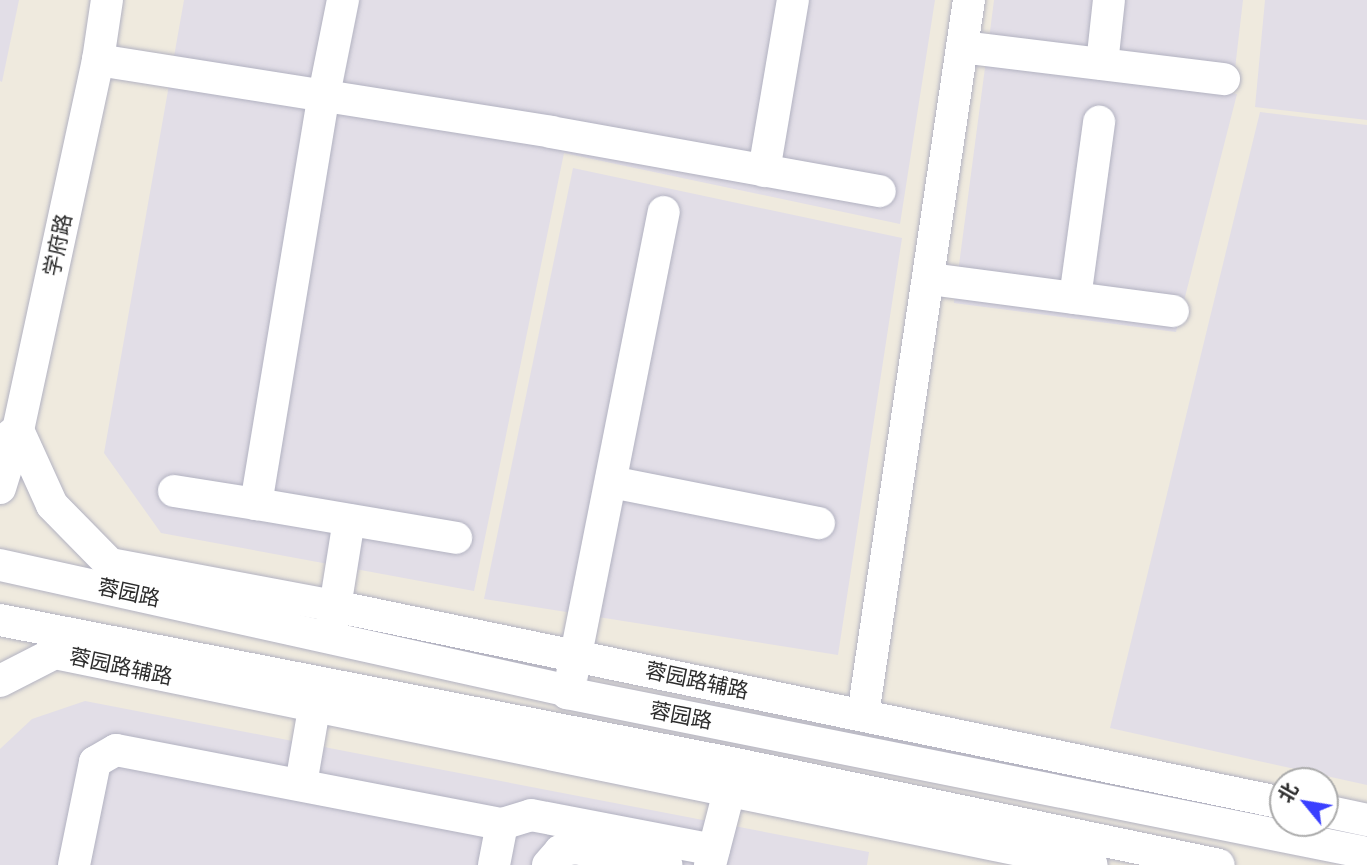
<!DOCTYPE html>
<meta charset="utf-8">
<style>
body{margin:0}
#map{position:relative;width:1367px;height:865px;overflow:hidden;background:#efeade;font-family:"DejaVu Sans","Noto Sans SC",sans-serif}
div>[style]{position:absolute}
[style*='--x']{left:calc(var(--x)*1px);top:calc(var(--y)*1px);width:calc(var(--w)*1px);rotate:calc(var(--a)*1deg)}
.industrial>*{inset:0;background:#e2dee7}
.roads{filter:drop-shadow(0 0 2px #b2b2c1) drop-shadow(0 0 2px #b2b2c1)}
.minor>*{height:32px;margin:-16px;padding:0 16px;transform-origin:16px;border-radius:16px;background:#fff}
span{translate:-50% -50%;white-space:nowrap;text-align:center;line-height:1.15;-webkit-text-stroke:5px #fff;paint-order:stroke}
.street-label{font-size:21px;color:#2c2c2c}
.north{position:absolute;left:1269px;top:767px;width:70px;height:70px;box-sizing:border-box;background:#fff;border:2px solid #ababab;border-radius:50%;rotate:300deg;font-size:19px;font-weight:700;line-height:28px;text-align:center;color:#2c2c2c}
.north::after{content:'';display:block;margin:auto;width:24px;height:32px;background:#3a3fff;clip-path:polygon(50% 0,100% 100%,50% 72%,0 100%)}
</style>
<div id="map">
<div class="industrial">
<i style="clip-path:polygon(0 0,19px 0,2px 82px,0 81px)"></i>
<i style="clip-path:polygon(184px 0,935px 0,900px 224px,564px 153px,474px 591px,161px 533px,104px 453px)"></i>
<i style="clip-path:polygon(994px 0,1243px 0,1233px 86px,987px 55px)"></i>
<i style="clip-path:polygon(1265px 0,1367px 0,1367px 120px,1255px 107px)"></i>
<i style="clip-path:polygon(986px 60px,1237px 94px,1176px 332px,954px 303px)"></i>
<i style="clip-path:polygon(1260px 112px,1367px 125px,1367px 785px,1110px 728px)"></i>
<i style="clip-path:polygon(573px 168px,902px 238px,838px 655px,484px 599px)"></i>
<i style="clip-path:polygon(85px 701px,869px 852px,867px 865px,0 865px,0 749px,32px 719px)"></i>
</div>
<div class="roads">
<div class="minor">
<i style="--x:962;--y:47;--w:264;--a:7"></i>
<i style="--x:98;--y:60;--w:459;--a:9"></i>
<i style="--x:551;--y:132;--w:334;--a:10.2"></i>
<i style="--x:1102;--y:64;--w:64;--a:-83.8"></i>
<i style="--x:764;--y:171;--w:173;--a:-80.4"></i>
<i style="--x:930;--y:279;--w:245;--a:7.5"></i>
<i style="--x:1075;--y:298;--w:178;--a:-82.2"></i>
<i style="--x:11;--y:435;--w:9;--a:-36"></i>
<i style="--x:18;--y:430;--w:82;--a:65.6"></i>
<i style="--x:52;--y:505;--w:83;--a:45.5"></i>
<i style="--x:110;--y:564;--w:19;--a:32"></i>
<i style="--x:611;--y:482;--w:212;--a:11.2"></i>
<i style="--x:0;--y:488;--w:61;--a:-72.8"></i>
<i style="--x:18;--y:430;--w:379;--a:-77.8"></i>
<i style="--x:98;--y:60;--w:61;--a:-81.5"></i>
<i style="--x:174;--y:491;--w:83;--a:9"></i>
<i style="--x:256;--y:504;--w:415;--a:-80.6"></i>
<i style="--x:324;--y:95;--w:97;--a:-78.7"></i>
<i style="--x:256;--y:504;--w:203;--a:9.6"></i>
<i style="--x:110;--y:564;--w:228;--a:10.6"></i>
<i style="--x:334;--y:606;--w:969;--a:11.73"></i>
<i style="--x:0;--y:565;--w:579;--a:12.48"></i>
<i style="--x:565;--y:690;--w:4;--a:56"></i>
<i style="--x:567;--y:693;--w:816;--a:11.31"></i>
<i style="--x:0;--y:620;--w:750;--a:11.07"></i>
<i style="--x:736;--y:764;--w:493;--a:11.8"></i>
<i style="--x:332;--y:626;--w:107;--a:-80.9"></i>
<i style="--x:55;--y:653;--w:1058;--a:11.55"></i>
<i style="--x:572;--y:675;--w:472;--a:-78.8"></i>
<i style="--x:0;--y:681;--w:62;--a:-27"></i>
<i style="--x:55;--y:653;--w:21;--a:-3"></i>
<i style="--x:863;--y:715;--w:723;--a:-81.57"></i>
<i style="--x:301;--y:784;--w:99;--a:-80.2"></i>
<i style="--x:1325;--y:811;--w:43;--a:12.1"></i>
<i style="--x:74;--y:865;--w:105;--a:-78.5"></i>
<i style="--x:95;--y:762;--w:24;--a:-30"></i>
<i style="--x:116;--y:750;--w:393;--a:10.9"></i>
<i style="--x:494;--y:865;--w:42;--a:-79"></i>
<i style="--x:502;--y:824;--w:30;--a:-17"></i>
<i style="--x:531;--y:815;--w:186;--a:10.8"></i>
<i style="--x:548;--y:865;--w:18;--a:-49"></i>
<i style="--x:560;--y:851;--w:15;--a:-11"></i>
<i style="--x:575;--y:848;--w:93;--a:10.6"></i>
<i style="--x:710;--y:865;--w:96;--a:-75.5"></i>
</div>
</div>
<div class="street-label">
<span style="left:58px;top:245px;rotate:-78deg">学府路</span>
<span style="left:129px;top:593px;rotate:12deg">蓉园路</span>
<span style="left:121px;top:667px;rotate:12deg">蓉园路辅路</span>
<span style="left:697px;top:681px;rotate:12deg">蓉园路辅路</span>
<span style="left:681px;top:716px;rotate:11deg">蓉园路</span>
</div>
<div class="north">北</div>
</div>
